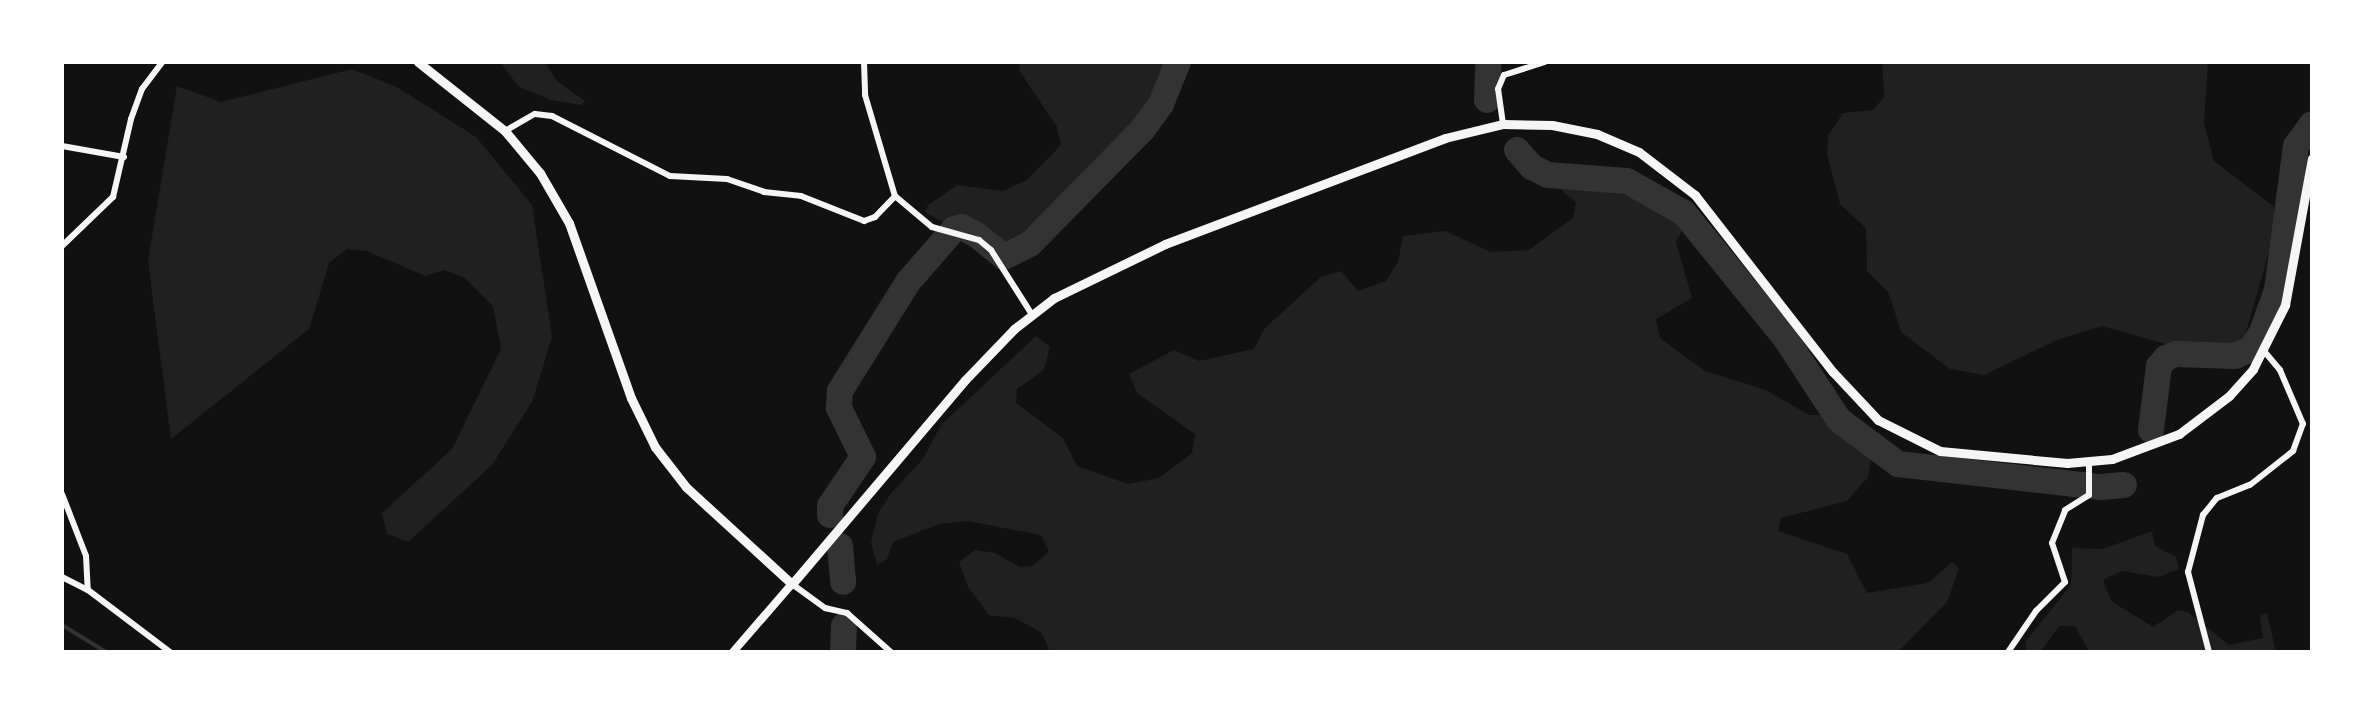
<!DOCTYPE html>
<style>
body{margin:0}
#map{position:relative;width:2374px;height:714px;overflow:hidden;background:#111;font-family:"PT Sans Narrow",sans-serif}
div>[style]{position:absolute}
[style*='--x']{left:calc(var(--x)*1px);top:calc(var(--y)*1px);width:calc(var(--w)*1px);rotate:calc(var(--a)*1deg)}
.green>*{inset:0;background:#202020}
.stream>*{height:4px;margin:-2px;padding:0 2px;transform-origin:2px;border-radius:2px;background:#333}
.river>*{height:26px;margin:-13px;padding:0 13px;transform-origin:13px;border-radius:13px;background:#333}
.minor>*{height:6px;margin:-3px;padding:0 3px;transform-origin:3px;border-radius:3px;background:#f5f5f5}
.tertiary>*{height:8px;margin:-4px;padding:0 4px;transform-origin:4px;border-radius:4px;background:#f5f5f5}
.secondary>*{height:9px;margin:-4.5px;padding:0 4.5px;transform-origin:4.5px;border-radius:4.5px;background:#f5f5f5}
span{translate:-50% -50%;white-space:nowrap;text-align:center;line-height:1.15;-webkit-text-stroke:6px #fff;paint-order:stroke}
.frame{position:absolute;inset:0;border:64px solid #fff;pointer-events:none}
</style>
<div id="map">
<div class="green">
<i style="clip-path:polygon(500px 62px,545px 62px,556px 80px,585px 101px,581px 105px,551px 100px,519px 87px)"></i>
<i style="clip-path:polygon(1020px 62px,1167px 62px,1146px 109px,1118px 148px,1011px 244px,993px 237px,976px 221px,941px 221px,925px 212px,928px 205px,957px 185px,1003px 191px,1027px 180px,1061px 145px,1057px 127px,1019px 70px)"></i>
<i style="clip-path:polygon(1882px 62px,2208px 62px,2204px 123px,2214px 161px,2273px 206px,2277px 223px,2245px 336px,2229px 349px,2214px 350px,2173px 346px,2102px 326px,2057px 340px,1984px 375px,1950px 369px,1901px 332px,1889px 293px,1867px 271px,1866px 228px,1840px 204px,1827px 154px,1828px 135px,1843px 113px,1873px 110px,1884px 97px)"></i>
<i style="clip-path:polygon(352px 69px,397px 87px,476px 137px,532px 205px,552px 337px,532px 402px,492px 465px,408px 542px,387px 534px,382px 513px,452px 449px,501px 349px,493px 306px,465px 278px,444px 270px,425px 276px,367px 251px,347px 249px,329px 263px,309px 329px,171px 439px,148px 261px,177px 86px,221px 102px)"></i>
<i style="clip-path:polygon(1564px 185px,1629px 189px,1662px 207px,1683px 229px,1676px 242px,1692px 298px,1656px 319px,1660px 338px,1705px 371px,1766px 390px,1809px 415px,1824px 415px,1872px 456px,1868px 477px,1847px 501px,1781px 518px,1778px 531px,1847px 554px,1867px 593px,1928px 583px,1952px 562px,1959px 568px,1947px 602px,1898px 652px,1050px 652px,1042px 633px,1015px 618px,989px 615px,968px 587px,959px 562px,975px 550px,995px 553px,1020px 567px,1033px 566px,1049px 551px,1041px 535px,967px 521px,939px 524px,893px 542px,887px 559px,877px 565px,871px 542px,878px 513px,892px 492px,923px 459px,941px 425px,1036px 336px,1050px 347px,1044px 370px,1017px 389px,1016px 403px,1063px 438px,1077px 466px,1128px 484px,1159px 478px,1192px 453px,1195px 434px,1137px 393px,1129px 374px,1174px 350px,1199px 361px,1254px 349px,1264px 329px,1321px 277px,1341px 271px,1358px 291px,1386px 281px,1398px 262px,1403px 236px,1445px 231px,1491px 252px,1529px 250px,1573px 218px,1576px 202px,1563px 192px)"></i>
<i style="clip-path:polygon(2152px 531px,2155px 546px,2176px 557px,2179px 569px,2158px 577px,2122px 571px,2103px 580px,2111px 601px,2153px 627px,2178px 610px,2188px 612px,2229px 645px,2263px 638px,2260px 616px,2267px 613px,2276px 652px,2089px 652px,2075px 626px,2059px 626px,2040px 652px,2026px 652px,2026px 641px,2071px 585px,2072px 548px,2103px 549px)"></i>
</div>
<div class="stream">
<i style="--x:62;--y:625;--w:52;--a:31.5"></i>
</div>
<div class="river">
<i style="--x:1487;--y:100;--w:38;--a:-88"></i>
<i style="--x:1517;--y:150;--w:23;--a:49"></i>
<i style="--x:1532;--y:167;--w:18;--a:27"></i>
<i style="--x:1548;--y:175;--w:79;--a:4.3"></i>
<i style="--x:1627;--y:181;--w:65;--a:29.3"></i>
<i style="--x:1684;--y:213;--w:162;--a:51"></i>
<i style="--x:1786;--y:339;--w:97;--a:56.8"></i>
<i style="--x:1839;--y:420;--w:74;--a:36.7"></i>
<i style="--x:1898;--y:464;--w:204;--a:6.5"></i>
<i style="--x:2101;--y:487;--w:23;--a:-5"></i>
<i style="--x:2151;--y:430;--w:64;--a:-82.9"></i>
<i style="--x:2159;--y:366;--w:11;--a:-49"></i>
<i style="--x:2166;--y:358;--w:11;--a:-22"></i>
<i style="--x:2176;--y:354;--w:59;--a:1.9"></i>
<i style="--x:2235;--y:356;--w:17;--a:-24"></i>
<i style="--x:2251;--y:349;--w:20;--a:-57"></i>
<i style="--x:2262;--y:332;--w:45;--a:-70.3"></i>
<i style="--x:2277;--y:290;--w:145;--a:-82.5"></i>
<i style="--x:2296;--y:146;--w:27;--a:-54"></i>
<i style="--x:830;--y:515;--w:9;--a:-90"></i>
<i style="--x:830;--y:506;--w:59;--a:-56"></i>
<i style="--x:863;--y:457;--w:55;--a:-116.1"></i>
<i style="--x:839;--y:408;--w:17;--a:-87"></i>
<i style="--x:840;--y:391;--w:128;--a:-58"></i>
<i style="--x:908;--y:282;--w:70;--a:-49"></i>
<i style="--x:954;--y:229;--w:8;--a:-14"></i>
<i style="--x:962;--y:227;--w:18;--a:29"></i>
<i style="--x:978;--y:236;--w:33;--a:39"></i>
<i style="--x:1004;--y:257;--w:29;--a:-27"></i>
<i style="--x:1030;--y:244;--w:161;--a:-45.5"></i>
<i style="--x:1143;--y:129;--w:31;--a:-54"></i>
<i style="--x:1161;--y:104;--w:45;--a:-68"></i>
<i style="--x:840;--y:546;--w:36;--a:85"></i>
<i style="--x:843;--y:652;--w:26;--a:-88"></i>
</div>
<div class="minor">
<i style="--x:864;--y:62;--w:33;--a:88"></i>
<i style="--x:865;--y:95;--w:105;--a:73.5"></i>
<i style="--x:895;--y:196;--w:48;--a:40"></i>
<i style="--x:932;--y:227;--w:49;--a:15.5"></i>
<i style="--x:979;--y:240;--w:16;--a:40"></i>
<i style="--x:991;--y:250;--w:75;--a:57.6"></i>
<i style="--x:1503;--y:124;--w:35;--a:-98"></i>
<i style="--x:1498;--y:89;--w:15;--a:-67"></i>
<i style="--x:1504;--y:75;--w:43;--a:-17.6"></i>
<i style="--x:505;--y:131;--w:34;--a:-30"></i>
<i style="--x:535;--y:114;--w:17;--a:7"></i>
<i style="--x:552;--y:116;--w:132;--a:27"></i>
<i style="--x:670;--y:176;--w:57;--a:3"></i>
<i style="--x:727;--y:179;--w:39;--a:19"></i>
<i style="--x:764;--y:192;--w:37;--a:6"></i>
<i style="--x:801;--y:196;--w:68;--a:21.6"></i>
<i style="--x:864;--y:221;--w:12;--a:-20"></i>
<i style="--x:875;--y:217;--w:29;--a:-46"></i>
<i style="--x:62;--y:146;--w:63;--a:10.1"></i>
<i style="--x:62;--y:246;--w:71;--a:-43.9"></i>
<i style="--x:113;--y:197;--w:80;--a:-77"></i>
<i style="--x:131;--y:119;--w:32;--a:-70"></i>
<i style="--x:142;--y:89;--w:34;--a:-53"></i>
<i style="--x:62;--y:494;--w:66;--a:68.8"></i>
<i style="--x:86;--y:556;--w:34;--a:87"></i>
<i style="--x:62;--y:577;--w:29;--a:27"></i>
<i style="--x:88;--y:590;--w:103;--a:37.1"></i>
<i style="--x:792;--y:584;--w:41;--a:36"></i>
<i style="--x:825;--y:608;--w:23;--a:13"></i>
<i style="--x:847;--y:613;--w:59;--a:41.6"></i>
<i style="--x:2008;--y:652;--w:50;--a:-55.7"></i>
<i style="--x:2036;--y:611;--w:41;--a:-45"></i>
<i style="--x:2065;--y:582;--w:41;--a:-108.4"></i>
<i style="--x:2052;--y:543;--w:35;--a:-68"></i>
<i style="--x:2065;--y:510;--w:28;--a:-32"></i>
<i style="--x:2089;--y:495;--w:33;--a:-90"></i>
<i style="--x:2209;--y:652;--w:83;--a:-104.7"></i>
<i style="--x:2188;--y:572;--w:59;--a:-75.3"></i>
<i style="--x:2203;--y:515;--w:22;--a:-51"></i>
<i style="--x:2217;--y:498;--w:35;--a:-22"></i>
<i style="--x:2250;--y:485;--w:55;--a:-38.3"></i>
<i style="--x:2293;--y:451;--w:29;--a:-70"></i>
<i style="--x:2303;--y:424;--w:59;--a:-113.1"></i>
<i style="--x:2280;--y:370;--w:25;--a:-130"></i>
</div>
<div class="tertiary">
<i style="--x:733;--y:652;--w:90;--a:-49.1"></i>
</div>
<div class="secondary">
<i style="--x:418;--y:62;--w:111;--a:38.4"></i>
<i style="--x:505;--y:131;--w:55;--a:50.2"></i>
<i style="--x:540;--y:173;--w:58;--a:59.9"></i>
<i style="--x:569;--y:223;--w:186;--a:70.5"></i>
<i style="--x:631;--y:398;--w:55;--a:63.9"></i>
<i style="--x:655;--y:447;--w:51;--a:52.2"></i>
<i style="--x:686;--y:487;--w:144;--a:42.5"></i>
<i style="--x:792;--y:584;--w:267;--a:-49.7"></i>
<i style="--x:965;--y:380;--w:71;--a:-46.1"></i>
<i style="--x:1014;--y:329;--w:51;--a:-37.8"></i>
<i style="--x:1054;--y:298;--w:123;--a:-25.9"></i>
<i style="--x:1165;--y:244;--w:299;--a:-20.7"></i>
<i style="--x:1445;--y:138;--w:60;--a:-13.6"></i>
<i style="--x:1503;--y:124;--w:49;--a:1.2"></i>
<i style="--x:1552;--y:125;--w:46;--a:11.3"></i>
<i style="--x:1597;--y:134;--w:46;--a:23.2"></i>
<i style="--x:1639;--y:152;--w:71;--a:37.5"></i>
<i style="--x:1695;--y:195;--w:224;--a:52.1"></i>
<i style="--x:1833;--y:372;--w:66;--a:46.8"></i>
<i style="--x:1878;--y:420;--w:69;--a:26.6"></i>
<i style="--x:1940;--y:451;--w:128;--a:5.4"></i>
<i style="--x:2067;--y:463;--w:45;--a:-5.1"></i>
<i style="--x:2112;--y:459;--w:72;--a:-20.5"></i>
<i style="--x:2179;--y:434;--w:63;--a:-37.2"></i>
<i style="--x:2229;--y:396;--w:36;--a:-48"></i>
<i style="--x:2253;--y:369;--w:72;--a:-63.4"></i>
<i style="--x:2285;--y:305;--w:149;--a:-79.6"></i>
</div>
<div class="frame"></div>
</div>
